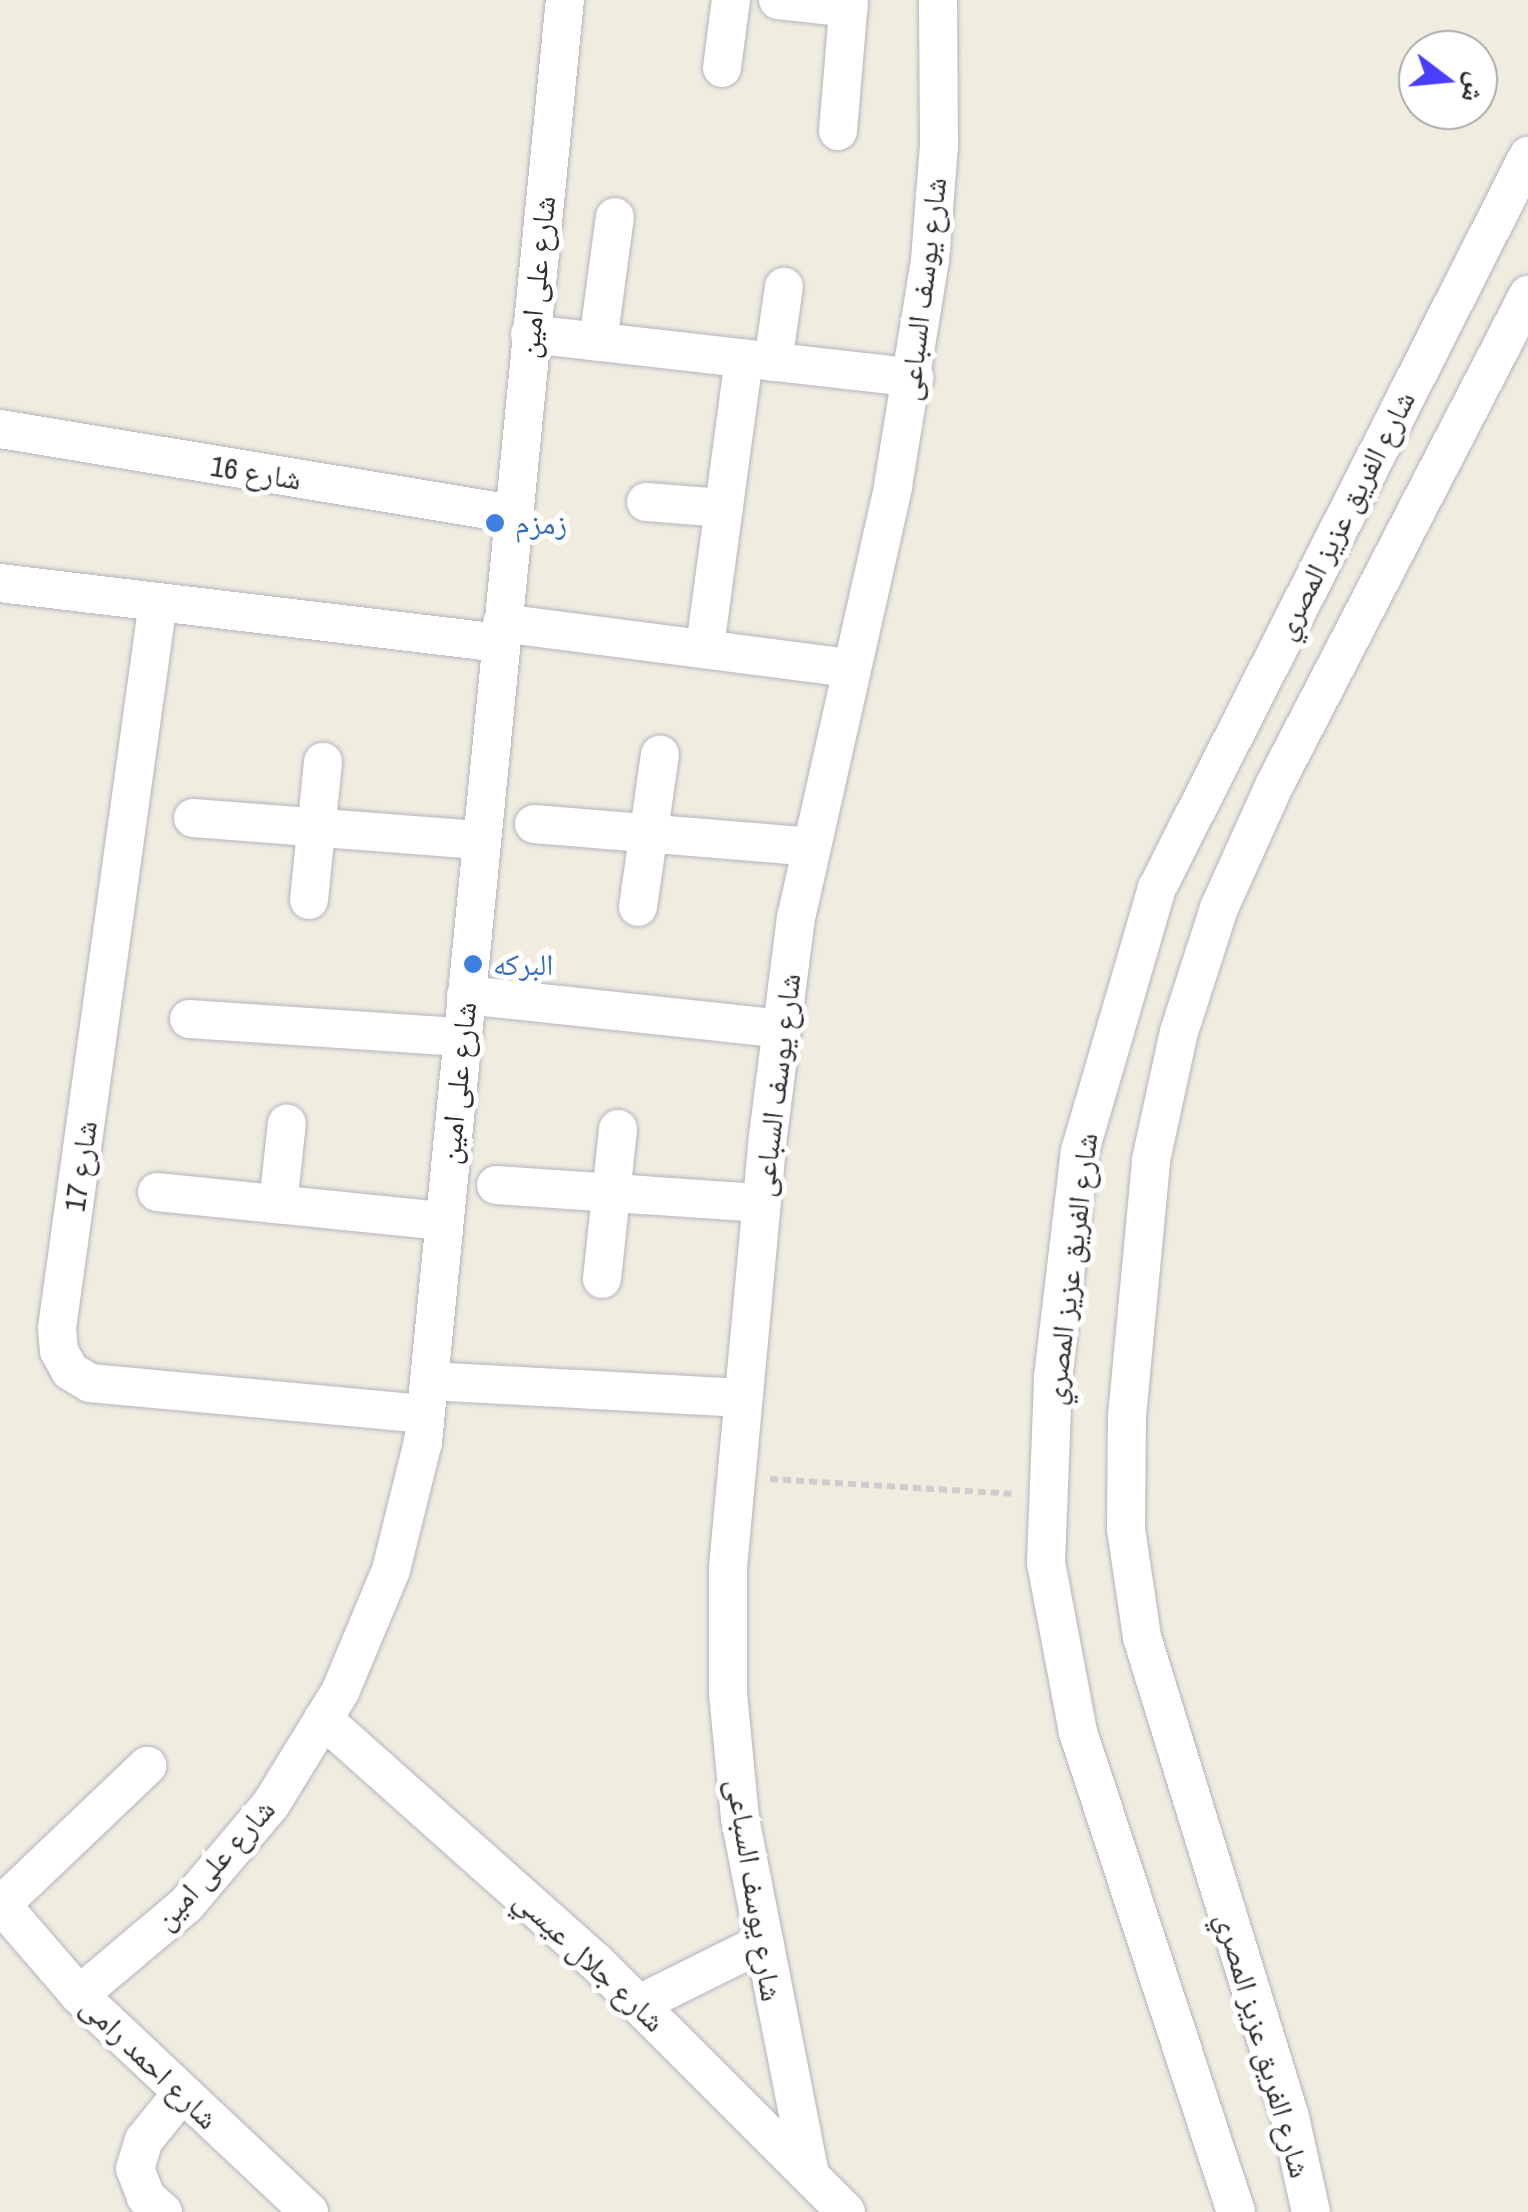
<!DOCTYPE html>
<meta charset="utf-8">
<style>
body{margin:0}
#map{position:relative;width:1528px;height:2212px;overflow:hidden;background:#f0ede0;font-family:"Archivo Narrow","Noto Naskh Arabic",sans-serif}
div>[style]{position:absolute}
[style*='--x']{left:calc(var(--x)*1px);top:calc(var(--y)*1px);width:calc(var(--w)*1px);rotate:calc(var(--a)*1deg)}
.path>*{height:6px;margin-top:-3px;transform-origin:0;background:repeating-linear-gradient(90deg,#cdcdcd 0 8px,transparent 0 13px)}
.roads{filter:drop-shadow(0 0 2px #b4b3c2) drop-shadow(0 0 2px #b4b3c2)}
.minor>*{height:38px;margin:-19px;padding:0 19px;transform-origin:19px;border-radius:19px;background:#fff}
.dots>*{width:28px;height:28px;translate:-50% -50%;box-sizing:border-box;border:5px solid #fff;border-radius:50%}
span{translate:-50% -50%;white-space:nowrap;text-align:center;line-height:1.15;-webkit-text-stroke:10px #fff;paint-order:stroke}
.street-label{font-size:30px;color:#2e2e2e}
.shop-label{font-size:30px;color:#366cbe}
.left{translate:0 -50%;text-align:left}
.north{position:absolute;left:1398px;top:30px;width:100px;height:100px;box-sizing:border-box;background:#fff;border:2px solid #ababab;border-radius:50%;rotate:106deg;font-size:28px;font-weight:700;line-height:40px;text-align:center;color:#2e2e2e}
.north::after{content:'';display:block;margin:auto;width:35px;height:45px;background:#493eff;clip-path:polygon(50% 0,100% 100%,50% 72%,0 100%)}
</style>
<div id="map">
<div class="path">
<i style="--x:770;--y:1479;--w:242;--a:3.5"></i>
</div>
<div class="roads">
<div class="minor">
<i style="--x:778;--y:0;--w:71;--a:6.4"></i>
<i style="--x:722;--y:68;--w:69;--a:-82.5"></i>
<i style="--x:838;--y:131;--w:131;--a:-85.2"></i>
<i style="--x:530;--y:334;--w:387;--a:6.5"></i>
<i style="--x:598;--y:342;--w:126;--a:-82.3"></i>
<i style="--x:773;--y:362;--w:76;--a:-81.7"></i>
<i style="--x:0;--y:429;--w:520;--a:9.41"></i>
<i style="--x:646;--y:502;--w:78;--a:4.4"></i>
<i style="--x:0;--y:583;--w:504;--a:6.84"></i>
<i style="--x:158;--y:602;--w:733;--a:97.92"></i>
<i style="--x:57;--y:1328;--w:23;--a:85"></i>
<i style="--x:59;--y:1351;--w:23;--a:61"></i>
<i style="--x:70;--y:1371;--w:23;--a:31"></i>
<i style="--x:90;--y:1383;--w:337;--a:5.3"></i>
<i style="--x:502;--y:623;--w:351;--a:7.4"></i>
<i style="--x:705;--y:647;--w:291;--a:-82.3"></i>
<i style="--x:193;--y:818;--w:286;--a:4.4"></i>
<i style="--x:534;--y:824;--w:278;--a:4.7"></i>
<i style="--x:309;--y:900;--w:139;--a:-84.2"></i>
<i style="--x:638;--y:907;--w:154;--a:-81.8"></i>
<i style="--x:466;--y:995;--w:318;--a:6.1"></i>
<i style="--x:189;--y:1019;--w:273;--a:3.8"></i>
<i style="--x:496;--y:1185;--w:266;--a:3.9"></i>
<i style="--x:157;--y:1192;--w:288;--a:5.8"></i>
<i style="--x:278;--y:1204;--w:81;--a:-83.7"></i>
<i style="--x:602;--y:1279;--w:151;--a:-83.9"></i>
<i style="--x:429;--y:1381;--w:314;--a:3.1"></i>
<i style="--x:323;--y:1719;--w:364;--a:41.7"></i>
<i style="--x:595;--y:1961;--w:355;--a:45"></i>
<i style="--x:0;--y:1903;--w:121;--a:49.3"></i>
<i style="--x:79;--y:1995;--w:316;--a:43.3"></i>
<i style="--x:1;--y:1905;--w:202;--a:-43.6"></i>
<i style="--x:79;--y:1995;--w:140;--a:-40.1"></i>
<i style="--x:186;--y:1905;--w:132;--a:-49.9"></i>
<i style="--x:271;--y:1804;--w:132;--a:-58.4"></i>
<i style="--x:340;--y:1692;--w:132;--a:-67.3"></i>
<i style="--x:391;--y:1570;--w:132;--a:-76"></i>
<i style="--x:423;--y:1442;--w:1449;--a:-84.38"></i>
<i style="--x:639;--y:2004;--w:140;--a:-26.4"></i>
<i style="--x:810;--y:2175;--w:364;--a:-101.1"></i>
<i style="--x:740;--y:1818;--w:126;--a:-95.5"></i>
<i style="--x:728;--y:1693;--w:126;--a:-90"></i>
<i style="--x:728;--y:1567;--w:433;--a:-84.7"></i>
<i style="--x:768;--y:1136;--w:220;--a:-82.7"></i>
<i style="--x:796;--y:918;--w:443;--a:-77.3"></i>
<i style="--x:893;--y:486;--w:229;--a:-80.7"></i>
<i style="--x:930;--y:260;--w:114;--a:-85.5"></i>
<i style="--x:939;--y:146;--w:146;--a:-90.4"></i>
<i style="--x:163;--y:2212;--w:23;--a:-139"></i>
<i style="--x:146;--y:2197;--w:30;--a:-111"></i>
<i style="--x:135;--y:2169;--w:30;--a:-73"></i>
<i style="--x:144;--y:2140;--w:60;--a:-51"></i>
<i style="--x:1236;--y:2212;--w:505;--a:-108.22"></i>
<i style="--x:1078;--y:1732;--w:172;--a:-100.7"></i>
<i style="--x:1046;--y:1563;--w:186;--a:-87.8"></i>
<i style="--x:1053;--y:1377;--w:228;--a:-83.2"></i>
<i style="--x:1080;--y:1151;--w:274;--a:-73.7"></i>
<i style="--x:1157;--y:888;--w:821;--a:-63.12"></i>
<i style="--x:1311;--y:2212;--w:97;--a:-102.5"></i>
<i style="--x:1290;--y:2117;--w:502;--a:-107.14"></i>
<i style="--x:1142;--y:1637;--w:110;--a:-98.4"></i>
<i style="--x:1126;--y:1528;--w:112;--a:-89.5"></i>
<i style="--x:1127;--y:1416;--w:257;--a:-84.6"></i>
<i style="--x:1151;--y:1160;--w:131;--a:-77.7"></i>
<i style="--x:1179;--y:1032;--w:130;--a:-72.1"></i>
<i style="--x:1219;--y:908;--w:136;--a:-65.7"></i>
<i style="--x:1275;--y:784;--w:551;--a:-62.64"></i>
</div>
</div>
<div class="dots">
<i style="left:495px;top:523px;background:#3f7fe0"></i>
<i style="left:473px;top:964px;background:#3f7fe0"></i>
</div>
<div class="street-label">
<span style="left:536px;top:277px;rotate:-84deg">شارع على امين</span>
<span style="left:922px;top:289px;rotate:-83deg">شارع يوسف السباعى</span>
<span style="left:256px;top:472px;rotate:9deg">شارع 16</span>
<span style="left:1344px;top:515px;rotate:-63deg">شارع الفريق عزيز المصري</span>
<span style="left:457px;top:1083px;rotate:-84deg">شارع على امين</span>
<span style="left:776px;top:1085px;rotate:-83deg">شارع يوسف السباعى</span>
<span style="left:80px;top:1166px;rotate:-82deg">شارع 17</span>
<span style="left:1070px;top:1269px;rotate:-83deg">شارع الفريق عزيز المصري</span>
<span style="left:214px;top:1864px;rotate:-48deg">شارع على امين</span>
<span style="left:755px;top:1890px;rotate:81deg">شارع يوسف السباعى</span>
<span style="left:590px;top:1960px;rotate:43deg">شارع جلال عيسي</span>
<span style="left:1264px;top:2045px;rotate:74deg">شارع الفريق عزيز المصري</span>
<span style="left:150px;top:2062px;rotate:44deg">شارع احمد رامى</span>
</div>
<div class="shop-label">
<span class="left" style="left:515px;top:523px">زمزم</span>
<span class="left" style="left:493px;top:964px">البركه</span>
</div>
<div class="north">ش</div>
</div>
